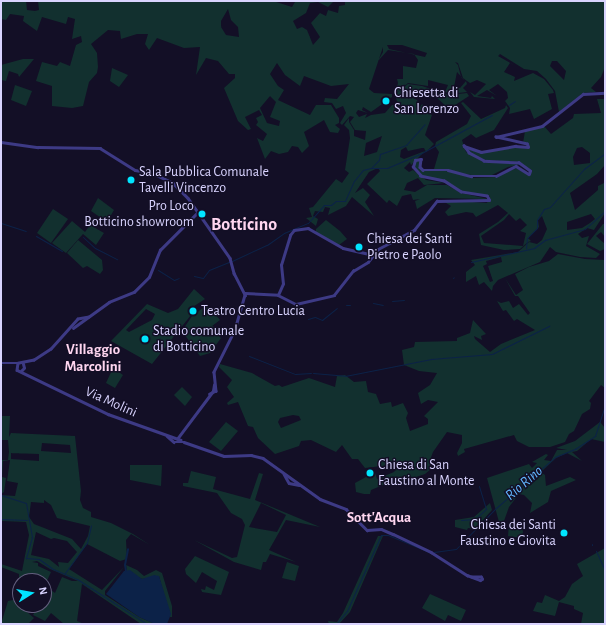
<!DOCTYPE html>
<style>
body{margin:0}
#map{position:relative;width:606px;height:625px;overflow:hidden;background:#130f26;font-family:"Alegreya Sans",sans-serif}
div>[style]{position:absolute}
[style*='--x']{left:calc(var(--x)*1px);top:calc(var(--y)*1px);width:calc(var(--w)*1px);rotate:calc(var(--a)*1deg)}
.green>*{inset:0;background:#12302f}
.water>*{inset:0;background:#0c2248}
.stream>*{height:1px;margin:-0.5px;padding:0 0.5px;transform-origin:0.5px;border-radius:0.5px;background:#0c2248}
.canal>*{height:2px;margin:-1px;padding:0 1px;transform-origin:1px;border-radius:1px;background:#0c2248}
.minor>*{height:2.5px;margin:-1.25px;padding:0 1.25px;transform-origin:1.25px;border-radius:1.25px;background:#3d3a85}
.dots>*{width:11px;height:11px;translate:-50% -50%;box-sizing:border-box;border:2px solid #130f26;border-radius:50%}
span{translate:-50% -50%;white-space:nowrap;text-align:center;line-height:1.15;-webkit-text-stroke:3px #130f26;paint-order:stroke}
.poi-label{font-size:14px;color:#d9d4ff}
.left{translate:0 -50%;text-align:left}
.right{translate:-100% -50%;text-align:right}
.street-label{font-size:14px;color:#d9d4ff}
.neighbourhood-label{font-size:15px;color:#ffd6f0;font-weight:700}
.water-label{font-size:15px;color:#62b6ff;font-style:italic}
.district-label{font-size:18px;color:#ffd6f0;font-weight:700}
.frame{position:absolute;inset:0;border:2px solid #d9d4ff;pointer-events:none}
.north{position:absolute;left:12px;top:573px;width:40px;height:40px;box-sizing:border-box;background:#130f26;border:1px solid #625e7d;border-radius:50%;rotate:79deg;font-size:11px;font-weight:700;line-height:16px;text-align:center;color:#d9d4ff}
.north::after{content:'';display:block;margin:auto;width:14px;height:18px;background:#00e5ff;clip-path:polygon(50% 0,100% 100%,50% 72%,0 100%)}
</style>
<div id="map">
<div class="green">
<i style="clip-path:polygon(evenodd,1px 1px,26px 1px,27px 10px,35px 11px,39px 10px,38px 1px,273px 1px,292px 7px,295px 2px,280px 1px,334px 1px,328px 7px,318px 2px,310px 3px,306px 13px,293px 21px,297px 29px,302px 27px,307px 30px,313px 45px,320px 37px,311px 23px,320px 13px,326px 16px,328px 10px,338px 13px,339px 6px,345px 5px,345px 1px,605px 1px,605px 67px,601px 77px,591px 88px,596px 92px,583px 93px,559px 112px,555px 91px,546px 79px,537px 71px,524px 69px,500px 54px,498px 56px,521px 69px,510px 63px,504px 72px,515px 77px,514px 81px,533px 73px,544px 79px,553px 90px,554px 93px,548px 94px,552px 109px,534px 119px,530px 109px,509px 114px,510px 108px,505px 101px,508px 98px,507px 92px,498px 84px,489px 90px,497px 96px,487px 90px,477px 96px,491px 98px,492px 96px,495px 99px,474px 97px,470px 92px,475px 95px,486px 84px,477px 80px,470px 83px,467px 81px,463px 78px,458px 63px,455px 62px,458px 65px,461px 77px,465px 81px,457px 72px,454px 87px,460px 88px,466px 81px,467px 84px,463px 88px,467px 92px,450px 94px,445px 92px,448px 85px,428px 80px,428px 86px,408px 83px,395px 94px,398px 83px,397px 79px,403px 79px,403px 66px,416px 68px,418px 60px,414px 54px,388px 50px,378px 61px,383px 52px,383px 47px,369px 89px,374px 93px,392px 94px,392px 97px,371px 112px,363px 107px,362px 110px,368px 113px,358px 110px,356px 113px,359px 117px,367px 114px,365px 118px,371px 115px,385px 113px,392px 105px,398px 104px,395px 95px,399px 91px,408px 84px,422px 86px,449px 95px,467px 93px,469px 96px,449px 109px,436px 97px,432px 90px,430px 90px,435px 98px,420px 96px,404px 88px,400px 92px,417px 100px,420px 107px,422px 104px,432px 115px,425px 135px,434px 144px,426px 152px,424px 148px,422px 148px,408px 151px,406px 147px,401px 150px,400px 157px,404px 159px,425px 151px,411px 165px,410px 162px,404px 168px,409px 172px,413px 170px,426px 180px,445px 183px,424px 185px,418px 178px,407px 183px,404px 190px,415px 192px,427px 185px,447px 185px,461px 193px,488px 199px,435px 198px,417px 209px,415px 201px,420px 199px,413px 200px,411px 194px,402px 196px,397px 206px,389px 200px,387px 203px,367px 184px,380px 171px,378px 168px,369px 172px,355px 193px,363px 188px,370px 195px,365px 202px,374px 216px,352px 197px,346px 206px,328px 215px,330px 208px,325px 207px,323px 212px,315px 211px,313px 216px,318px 219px,316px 226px,306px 218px,312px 217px,309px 208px,313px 207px,336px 179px,342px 183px,349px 173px,345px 170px,350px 138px,349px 130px,344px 125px,349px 118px,349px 122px,354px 130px,354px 136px,365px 140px,366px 131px,355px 130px,350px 122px,354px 117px,350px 116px,342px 125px,340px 123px,346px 113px,343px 106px,336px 109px,332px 103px,324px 102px,325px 98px,337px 99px,349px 84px,331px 86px,304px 76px,300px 86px,285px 75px,277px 63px,270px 74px,278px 86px,284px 90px,278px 100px,310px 115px,316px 105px,331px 105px,339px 118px,339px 123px,335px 125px,340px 129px,338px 133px,330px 132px,324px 120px,304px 132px,309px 146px,302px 153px,298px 147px,292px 146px,288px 152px,279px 154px,271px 151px,265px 159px,257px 138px,263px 141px,267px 134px,256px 125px,258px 122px,256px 118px,262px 115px,259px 110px,245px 117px,251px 129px,248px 130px,238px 121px,224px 88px,235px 78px,235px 74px,229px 74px,218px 61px,206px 58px,196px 75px,200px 47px,184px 48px,157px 38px,149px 50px,145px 44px,148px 34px,137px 34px,121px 39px,120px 31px,108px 30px,91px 44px,97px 53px,98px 67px,97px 73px,89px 82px,83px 106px,72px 108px,52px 106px,52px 86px,36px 81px,42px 62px,57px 66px,60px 62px,70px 66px,76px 45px,82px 42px,81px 36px,72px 39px,75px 19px,68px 17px,66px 24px,42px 17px,37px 31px,23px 21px,24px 16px,10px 14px,6px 20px,1px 19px,1px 1px,228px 9px,231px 20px,238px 27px,239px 37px,226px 35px,221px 27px,221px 21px,228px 9px,1px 1px,387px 45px,402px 45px,427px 53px,425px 57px,389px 49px,387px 45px,1px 1px,552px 61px,557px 61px,566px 71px,564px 80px,550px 66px,552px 61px,1px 1px,270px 96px,276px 102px,270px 117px,280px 121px,279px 126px,267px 123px,260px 108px,270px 96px,1px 1px,382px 136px,377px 152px,364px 156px,366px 143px,382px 136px)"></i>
<i style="clip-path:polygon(23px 59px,34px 59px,19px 77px,18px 74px,9px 71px,6px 81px,1px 80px,1px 65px)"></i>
<i style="clip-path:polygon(112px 68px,128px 75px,119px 87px,110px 81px)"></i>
<i style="clip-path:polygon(15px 85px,32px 91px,26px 106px,11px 100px)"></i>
<i style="clip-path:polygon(evenodd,597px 99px,605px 99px,605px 165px,597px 174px,570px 193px,575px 210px,598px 190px,598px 186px,604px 183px,605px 178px,605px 213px,594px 230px,587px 228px,578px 234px,582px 238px,589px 236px,586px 246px,600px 254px,596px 258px,580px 257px,556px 252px,550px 247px,540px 262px,498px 280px,493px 286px,492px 291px,484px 282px,479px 285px,476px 276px,466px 282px,466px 272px,475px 265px,471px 260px,518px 252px,529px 242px,537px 244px,542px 240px,547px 229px,542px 216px,538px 220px,539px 227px,528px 238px,531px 241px,528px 242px,520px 249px,504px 250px,481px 245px,479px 234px,498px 222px,508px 213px,498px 205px,476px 217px,473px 213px,466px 212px,448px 216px,445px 212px,451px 206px,443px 201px,445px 200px,487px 203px,490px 196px,462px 192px,446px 181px,421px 175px,414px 167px,415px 162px,420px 159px,419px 165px,424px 171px,448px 171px,472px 178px,496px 177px,516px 168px,530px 176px,531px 170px,519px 162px,486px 160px,478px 157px,469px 152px,467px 149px,481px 153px,517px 147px,529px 149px,529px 144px,523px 143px,525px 131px,544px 126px,551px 134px,573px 118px,574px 114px,601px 113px,597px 99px,582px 147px,590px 153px,590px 163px,574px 165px,573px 157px,577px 148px,582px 147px,597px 99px,509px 214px,516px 221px,520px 218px,527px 225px,520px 231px,526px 233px,523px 246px,484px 243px,481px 236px,504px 220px,509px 214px,597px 99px,591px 214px,595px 219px,590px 223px,582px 228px,567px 230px,567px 222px,591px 214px,597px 99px,501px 257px,502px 262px,488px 266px,493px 281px,490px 282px,483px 266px,487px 264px,486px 261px,501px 257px)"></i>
<i style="clip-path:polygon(463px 102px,481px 119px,505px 108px,506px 105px,508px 108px,494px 130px,476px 138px,471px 134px,462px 140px,466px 152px,485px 162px,516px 163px,529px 173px,518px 165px,508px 167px,492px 175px,471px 175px,434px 169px,439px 152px,435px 146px,436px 142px,467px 124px,471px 116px,461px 103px)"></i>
<i style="clip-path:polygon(98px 198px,114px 210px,107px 222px,91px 211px)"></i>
<i style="clip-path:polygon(53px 209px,68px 219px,51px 243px,37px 233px)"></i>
<i style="clip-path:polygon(326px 220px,340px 231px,347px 239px,339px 245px,316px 232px,316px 229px)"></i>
<i style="clip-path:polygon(72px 221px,85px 232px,90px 225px,104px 233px,96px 245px,83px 234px,66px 253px,52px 243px)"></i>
<i style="clip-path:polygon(603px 224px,605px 224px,605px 237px,601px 232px,596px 236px,605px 244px,605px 249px,600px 251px,587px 244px)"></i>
<i style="clip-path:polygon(78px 240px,102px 260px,103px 270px,100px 274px,87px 266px,83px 268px,67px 253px)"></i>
<i style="clip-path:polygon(evenodd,558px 254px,585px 259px,605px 260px,605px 388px,601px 385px,589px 401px,591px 403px,590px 409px,582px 414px,574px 431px,569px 434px,565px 442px,550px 447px,529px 447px,517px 441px,514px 435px,464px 449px,465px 452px,458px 456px,457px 453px,462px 443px,462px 435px,447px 432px,433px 452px,430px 460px,431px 469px,425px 474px,389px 486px,383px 485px,371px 490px,370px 494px,364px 494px,356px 492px,355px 483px,366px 477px,374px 477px,375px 472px,377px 479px,394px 472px,397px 468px,390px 465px,365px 468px,358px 459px,352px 459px,342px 445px,336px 452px,311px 440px,301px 441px,299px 446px,275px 454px,258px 438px,253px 427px,248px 426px,238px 402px,228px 405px,227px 403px,234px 397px,227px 387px,232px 380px,219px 367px,220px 364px,252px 373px,275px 386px,279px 385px,282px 387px,309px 378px,335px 387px,337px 376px,345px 375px,354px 382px,366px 381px,368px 392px,376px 394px,380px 404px,391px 402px,392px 407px,403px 403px,408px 413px,406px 418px,410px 431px,428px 424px,428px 419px,424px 416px,438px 402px,428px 400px,421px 404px,418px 393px,430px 385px,437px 373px,419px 371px,404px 365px,402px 350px,414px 347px,415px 342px,457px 341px,457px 338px,470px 333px,473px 320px,486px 334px,481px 336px,482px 340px,474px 336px,475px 339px,490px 352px,501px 344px,535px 330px,517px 319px,514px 321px,506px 310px,503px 311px,497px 301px,501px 303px,509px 301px,513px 308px,519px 304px,528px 315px,530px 313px,518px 296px,515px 296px,505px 278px,516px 295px,523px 290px,515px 274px,529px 267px,549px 261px,558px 254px,293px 415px,299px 416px,301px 420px,281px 428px,278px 422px,280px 418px,293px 415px)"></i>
<i style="clip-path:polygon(evenodd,194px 289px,205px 299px,188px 310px,191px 315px,152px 364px,111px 341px,147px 304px,168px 313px,178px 309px,194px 289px,146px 309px,155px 314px,152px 320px,129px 332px,126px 330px,146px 309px)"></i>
<i style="clip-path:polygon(207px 305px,220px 320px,212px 326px,221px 330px,218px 335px,221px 338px,210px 353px,200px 356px,182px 331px,192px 316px)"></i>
<i style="clip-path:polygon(113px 368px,123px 375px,115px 388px,106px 383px)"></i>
<i style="clip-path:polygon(182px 387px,192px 397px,185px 406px,174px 395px)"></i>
<i style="clip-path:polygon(evenodd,1px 416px,10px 416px,9px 437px,11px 433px,75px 436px,81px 491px,80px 500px,83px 508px,91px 512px,91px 517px,111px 523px,133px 534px,150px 545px,131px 534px,126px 540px,127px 559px,120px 561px,87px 544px,69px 569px,102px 590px,124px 567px,105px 591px,105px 595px,139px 617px,155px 624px,141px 624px,82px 584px,77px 621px,84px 624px,64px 624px,51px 613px,45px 621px,33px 615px,37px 608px,44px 605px,50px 594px,44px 590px,44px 585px,55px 593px,62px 577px,72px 581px,78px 581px,50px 569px,37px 561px,32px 562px,38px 563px,38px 566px,51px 572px,46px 583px,44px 581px,19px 579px,19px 574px,1px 567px,1px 564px,22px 571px,29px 535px,26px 522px,2px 521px,1px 533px,1px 495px,15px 496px,18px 483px,7px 481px,10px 460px,3px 461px,2px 477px,6px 478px,4px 492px,1px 494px,1px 460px,8px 460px,9px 452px,8px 440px,1px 440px,1px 416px,42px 443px,70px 445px,71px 453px,41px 451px,42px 443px,1px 416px,11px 453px,39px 454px,39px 461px,11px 459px,11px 453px,1px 416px,44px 500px,51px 505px,57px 518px,90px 526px,88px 536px,81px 549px,72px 539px,34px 524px,29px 517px,31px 502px,44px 503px,44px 500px,1px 416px,36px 532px,51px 539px,54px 538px,67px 541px,77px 552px,68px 563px,58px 562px,59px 567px,49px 559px,31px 555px,36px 532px)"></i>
<i style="clip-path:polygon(226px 422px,238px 431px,221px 451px,209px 442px)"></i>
<i style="clip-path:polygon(600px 422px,605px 428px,605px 442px,591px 439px,577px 451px,572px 452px,582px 461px,567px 453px,556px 458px,541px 472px,545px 475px,546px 486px,570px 477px,576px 480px,551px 491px,548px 502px,530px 513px,532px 503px,524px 495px,519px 494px,509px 507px,504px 521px,499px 522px,487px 478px,529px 464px,532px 468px,537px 463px,532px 462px,546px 454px,548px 455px,544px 460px,551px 461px,557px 450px,567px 450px,556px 448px,575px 441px)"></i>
<i style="clip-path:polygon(130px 465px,162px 465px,161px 486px,130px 480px)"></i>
<i style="clip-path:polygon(evenodd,191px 471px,216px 477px,213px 489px,250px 499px,259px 473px,263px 474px,255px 500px,320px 527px,286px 520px,269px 550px,296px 562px,270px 554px,266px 562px,263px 562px,261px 570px,234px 562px,194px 540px,232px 558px,237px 557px,245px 525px,242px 519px,231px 513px,217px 493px,183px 486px,183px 483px,188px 483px,191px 471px,261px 503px,286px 515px,277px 532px,249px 527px,261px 503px)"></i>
<i style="clip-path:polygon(490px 503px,492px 510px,475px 529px,468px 528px,467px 530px,455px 527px,455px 520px,474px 517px)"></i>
<i style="clip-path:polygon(509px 524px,524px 525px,522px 538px,508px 536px)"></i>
<i style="clip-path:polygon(378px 536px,383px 536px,350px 612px,339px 624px,329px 624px,328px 621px,337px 622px,343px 613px)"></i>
<i style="clip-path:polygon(605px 548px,605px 624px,581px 624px,583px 613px,574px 609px,574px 606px,559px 602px,555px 616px,533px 611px,537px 602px,542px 603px,545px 595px,559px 601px,565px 597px,572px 584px,583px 576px,577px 564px)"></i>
<i style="clip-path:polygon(195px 556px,229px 572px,221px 595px,202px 592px,201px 589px,205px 590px,206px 586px,214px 590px,217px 581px,202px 572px,196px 583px,186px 574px,185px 569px)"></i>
<i style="clip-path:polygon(287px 562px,299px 566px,295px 581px,282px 578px)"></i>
<i style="clip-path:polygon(126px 565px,137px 570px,144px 576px,156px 570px,162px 573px,172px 606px,172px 617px,170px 617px,159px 576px,142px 579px,127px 571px)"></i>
<i style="clip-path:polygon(430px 594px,466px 610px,461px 621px,448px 615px,445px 621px,422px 608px)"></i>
<i style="clip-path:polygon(13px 600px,34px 618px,28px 624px,1px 624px,8px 601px)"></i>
</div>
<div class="water">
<i style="clip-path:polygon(130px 570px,142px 579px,154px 575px,159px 576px,171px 614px,167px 624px,155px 624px,139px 617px,106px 594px,124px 571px)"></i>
</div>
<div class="stream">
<i style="--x:509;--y:105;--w:7;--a:-34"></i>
<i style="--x:372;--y:168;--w:15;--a:0"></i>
<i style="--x:387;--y:168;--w:34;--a:-23"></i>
<i style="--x:418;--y:155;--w:84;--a:-28.4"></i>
<i style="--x:1;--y:223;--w:26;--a:18"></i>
<i style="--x:36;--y:236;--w:30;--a:30"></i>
<i style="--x:83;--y:237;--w:16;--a:43"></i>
<i style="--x:95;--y:248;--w:25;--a:27"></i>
<i style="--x:526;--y:248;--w:10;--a:-84"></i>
<i style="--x:527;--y:238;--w:14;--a:-45"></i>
<i style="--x:537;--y:228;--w:8;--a:-90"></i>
<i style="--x:537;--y:220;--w:13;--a:-58"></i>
<i style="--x:544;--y:209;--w:6;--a:-18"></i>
<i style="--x:550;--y:207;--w:51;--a:-48.2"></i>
<i style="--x:584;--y:169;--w:26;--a:-37"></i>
<i style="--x:232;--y:261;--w:38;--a:-25"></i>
<i style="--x:267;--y:245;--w:21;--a:-35"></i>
<i style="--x:284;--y:233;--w:26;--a:-23"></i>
<i style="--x:308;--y:223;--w:24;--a:-48"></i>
<i style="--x:324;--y:205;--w:7;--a:0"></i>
<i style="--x:331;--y:205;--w:6;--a:-39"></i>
<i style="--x:336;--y:201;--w:9;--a:0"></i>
<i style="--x:345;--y:201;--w:22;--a:-66"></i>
<i style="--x:354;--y:181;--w:14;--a:-51"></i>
<i style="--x:363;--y:170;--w:8;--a:-14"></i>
<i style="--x:371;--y:168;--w:11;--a:-45"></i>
<i style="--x:379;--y:160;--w:6;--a:-81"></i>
<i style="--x:380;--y:154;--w:28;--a:-19"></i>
<i style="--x:406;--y:145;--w:28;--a:-48"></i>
<i style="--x:471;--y:262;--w:65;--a:-12.5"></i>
<i style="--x:534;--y:248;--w:14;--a:-36"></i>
<i style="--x:545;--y:240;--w:41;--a:-15.4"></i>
<i style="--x:585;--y:229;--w:27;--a:-42"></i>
<i style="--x:158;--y:270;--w:19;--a:32"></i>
<i style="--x:174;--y:280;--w:5;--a:-22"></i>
<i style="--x:194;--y:276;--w:9;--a:13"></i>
<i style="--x:203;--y:278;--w:10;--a:-53"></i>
<i style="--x:209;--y:270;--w:22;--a:-22"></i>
<i style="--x:453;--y:278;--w:1;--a:-45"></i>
<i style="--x:392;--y:301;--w:12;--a:-5"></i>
<i style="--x:373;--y:303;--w:10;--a:11"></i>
<i style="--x:346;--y:305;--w:4;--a:0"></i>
<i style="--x:308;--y:319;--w:7;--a:-16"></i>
<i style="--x:315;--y:317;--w:8;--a:23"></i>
<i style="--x:322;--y:320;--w:19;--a:-39"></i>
<i style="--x:249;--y:356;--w:49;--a:21.4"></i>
<i style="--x:295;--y:374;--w:16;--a:-4"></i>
<i style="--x:1;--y:365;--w:1;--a:0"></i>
<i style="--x:313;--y:373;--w:32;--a:5"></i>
<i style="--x:345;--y:376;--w:88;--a:-11.2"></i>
<i style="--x:431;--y:359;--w:61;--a:-4.7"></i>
<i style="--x:492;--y:354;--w:64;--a:-26.2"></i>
<i style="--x:1;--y:495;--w:26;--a:18"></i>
<i style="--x:26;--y:503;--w:35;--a:80"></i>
<i style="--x:32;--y:537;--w:22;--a:106"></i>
<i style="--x:26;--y:558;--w:13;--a:4"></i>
<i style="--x:39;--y:559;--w:17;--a:36"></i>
<i style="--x:53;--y:569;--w:26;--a:23"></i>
<i style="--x:77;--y:579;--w:83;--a:32.7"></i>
<i style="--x:1;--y:519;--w:26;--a:2"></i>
<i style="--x:461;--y:520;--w:14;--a:-4"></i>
<i style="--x:475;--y:519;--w:15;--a:-42"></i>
<i style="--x:486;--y:509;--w:24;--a:-107"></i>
<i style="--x:592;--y:544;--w:1;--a:90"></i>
<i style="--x:596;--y:551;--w:21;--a:65"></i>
<i style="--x:434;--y:552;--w:22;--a:-8"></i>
<i style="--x:456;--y:549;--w:57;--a:-45.7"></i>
<i style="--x:496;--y:508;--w:78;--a:-40.8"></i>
<i style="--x:555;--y:457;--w:22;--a:-22"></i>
<i style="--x:575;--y:449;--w:24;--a:-33"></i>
<i style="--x:595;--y:436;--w:32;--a:-72"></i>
<i style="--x:65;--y:573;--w:37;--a:-54"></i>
<i style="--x:87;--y:543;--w:18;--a:-77"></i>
<i style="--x:336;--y:624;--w:17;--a:-50"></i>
<i style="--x:347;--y:611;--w:83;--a:-65.9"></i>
<i style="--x:381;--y:535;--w:7;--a:0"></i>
<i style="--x:388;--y:535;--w:44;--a:22.5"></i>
</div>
<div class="canal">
<i style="--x:126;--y:571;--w:6;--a:-99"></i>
<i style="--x:125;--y:565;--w:16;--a:-79"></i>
</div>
<div class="minor">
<i style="--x:1;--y:142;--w:37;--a:8"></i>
<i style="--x:38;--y:147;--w:62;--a:0.9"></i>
<i style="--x:100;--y:148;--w:41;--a:32.2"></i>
<i style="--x:135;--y:170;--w:17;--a:10"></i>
<i style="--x:152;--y:173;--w:23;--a:25"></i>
<i style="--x:173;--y:183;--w:21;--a:45"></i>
<i style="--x:188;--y:198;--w:73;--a:55"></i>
<i style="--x:230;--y:258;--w:16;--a:75"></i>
<i style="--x:234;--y:273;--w:25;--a:63"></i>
<i style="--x:245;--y:295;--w:36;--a:106"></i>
<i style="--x:235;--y:330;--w:47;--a:116.6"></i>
<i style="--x:214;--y:372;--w:19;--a:84"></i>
<i style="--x:216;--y:391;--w:7;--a:153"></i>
<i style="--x:245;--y:293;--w:33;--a:3"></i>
<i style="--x:278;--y:295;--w:20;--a:27"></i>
<i style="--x:296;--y:304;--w:39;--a:-13"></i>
<i style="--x:334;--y:295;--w:31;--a:-52"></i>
<i style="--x:353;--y:271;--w:17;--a:-31"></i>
<i style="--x:368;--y:262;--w:16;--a:-52"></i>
<i style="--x:378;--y:249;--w:41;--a:-27.8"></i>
<i style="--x:414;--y:230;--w:37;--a:-52"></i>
<i style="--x:437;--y:201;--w:52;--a:-1.1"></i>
<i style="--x:489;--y:200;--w:4;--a:-117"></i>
<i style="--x:487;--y:196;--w:26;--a:-171"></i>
<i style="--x:461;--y:192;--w:20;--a:-147"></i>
<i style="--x:444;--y:181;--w:24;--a:-168"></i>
<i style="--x:421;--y:176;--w:12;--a:-132"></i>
<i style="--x:413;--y:167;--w:7;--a:-74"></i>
<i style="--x:415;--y:160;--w:6;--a:-9"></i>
<i style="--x:421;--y:159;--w:8;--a:97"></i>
<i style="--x:420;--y:167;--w:4;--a:45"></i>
<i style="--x:423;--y:170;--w:25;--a:0"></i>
<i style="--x:448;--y:170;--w:24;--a:15"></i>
<i style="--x:471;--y:176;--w:25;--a:0"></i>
<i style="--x:496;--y:176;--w:22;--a:-27"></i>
<i style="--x:516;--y:166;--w:15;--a:32"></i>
<i style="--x:529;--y:174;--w:3;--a:-72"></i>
<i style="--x:530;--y:171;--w:14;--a:-144"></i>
<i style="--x:519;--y:163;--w:35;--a:-177"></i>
<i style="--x:484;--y:161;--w:17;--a:-152"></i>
<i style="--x:469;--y:153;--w:9;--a:-126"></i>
<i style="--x:464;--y:146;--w:18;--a:19"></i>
<i style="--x:481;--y:152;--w:35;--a:-10"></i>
<i style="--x:515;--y:146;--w:13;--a:4"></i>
<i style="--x:528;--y:147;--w:3;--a:-108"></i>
<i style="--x:527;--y:144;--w:32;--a:-167"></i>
<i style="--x:496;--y:137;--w:47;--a:-13.4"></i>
<i style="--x:542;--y:126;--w:52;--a:-38"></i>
<i style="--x:583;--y:94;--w:22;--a:-3"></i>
<i style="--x:278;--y:295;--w:12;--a:-66"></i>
<i style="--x:283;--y:284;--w:19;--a:-96"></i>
<i style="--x:281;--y:265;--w:31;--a:-73"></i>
<i style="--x:290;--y:235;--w:6;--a:-51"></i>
<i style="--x:294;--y:230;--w:14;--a:-8"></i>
<i style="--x:308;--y:228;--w:40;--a:29.7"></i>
<i style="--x:343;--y:248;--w:31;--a:13"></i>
<i style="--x:89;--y:317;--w:11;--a:170"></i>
<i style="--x:78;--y:319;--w:40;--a:132"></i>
<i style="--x:51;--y:349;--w:20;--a:147"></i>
<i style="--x:34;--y:360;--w:16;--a:169"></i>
<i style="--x:18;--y:363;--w:7;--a:98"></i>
<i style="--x:17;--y:370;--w:101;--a:25.8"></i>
<i style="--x:108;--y:414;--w:77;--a:19.6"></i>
<i style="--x:73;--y:328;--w:44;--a:-35.8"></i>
<i style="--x:109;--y:302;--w:27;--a:-22"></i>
<i style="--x:134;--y:292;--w:21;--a:-45"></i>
<i style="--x:149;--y:277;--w:29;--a:-68"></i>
<i style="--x:160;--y:250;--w:54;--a:-45"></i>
<i style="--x:1;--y:363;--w:16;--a:0"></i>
<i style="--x:21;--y:371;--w:4;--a:-45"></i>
<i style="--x:24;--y:368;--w:4;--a:-104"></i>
<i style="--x:167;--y:436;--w:9;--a:41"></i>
<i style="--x:174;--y:442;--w:10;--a:0"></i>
<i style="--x:184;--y:442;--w:42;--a:19.3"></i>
<i style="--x:224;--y:456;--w:27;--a:-2"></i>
<i style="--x:251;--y:455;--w:12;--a:14"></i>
<i style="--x:263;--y:458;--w:70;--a:35.7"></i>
<i style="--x:320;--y:499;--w:28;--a:21"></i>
<i style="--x:346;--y:509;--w:30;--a:45"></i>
<i style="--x:367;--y:530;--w:14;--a:-4"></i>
<i style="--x:381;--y:529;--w:13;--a:23"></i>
<i style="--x:393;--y:534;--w:42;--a:25.3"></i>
<i style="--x:431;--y:552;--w:43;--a:32.6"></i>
<i style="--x:467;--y:575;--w:14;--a:21"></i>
<i style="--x:480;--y:580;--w:2;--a:-27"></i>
<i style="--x:482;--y:579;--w:2;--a:-117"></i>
<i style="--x:481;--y:577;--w:9;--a:180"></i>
<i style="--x:177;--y:439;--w:60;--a:-53.1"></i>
<i style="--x:213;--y:391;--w:6;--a:-81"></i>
<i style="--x:284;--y:474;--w:10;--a:61"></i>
<i style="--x:289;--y:483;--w:10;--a:11"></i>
</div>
<div class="dots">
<i style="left:386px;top:101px;background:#00e5ff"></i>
<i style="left:131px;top:180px;background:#00e5ff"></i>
<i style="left:202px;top:214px;background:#00e5ff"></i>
<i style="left:359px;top:247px;background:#00e5ff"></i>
<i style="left:193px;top:311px;background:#00e5ff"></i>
<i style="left:145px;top:339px;background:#00e5ff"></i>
<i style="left:370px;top:473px;background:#00e5ff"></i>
<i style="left:564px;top:533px;background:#00e5ff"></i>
</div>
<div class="poi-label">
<span class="left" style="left:394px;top:101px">Chiesetta di<br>San Lorenzo</span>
<span class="left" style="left:139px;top:180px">Sala Pubblica Comunale<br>Tavelli Vincenzo</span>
<span class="right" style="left:194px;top:214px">Pro Loco<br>Botticino showroom</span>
<span class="left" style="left:367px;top:247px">Chiesa dei Santi<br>Pietro e Paolo</span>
<span class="left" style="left:201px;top:311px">Teatro Centro Lucia</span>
<span class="left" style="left:153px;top:339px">Stadio comunale<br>di Botticino</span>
<span class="left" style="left:378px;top:473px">Chiesa di San<br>Faustino al Monte</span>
<span class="right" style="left:556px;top:533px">Chiesa dei Santi<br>Faustino e Giovita</span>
</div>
<div class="street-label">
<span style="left:111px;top:402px;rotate:24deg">Via Molini</span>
</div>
<div class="neighbourhood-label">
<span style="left:93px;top:358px">Villaggio<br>Marcolini</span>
<span style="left:379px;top:518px">Sott'Acqua</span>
</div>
<div class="water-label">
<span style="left:524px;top:483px;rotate:-41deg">Rio Rino</span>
</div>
<div class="district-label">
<span style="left:244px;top:225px">Botticino</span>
</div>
<div class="frame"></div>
<div class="north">N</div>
</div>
